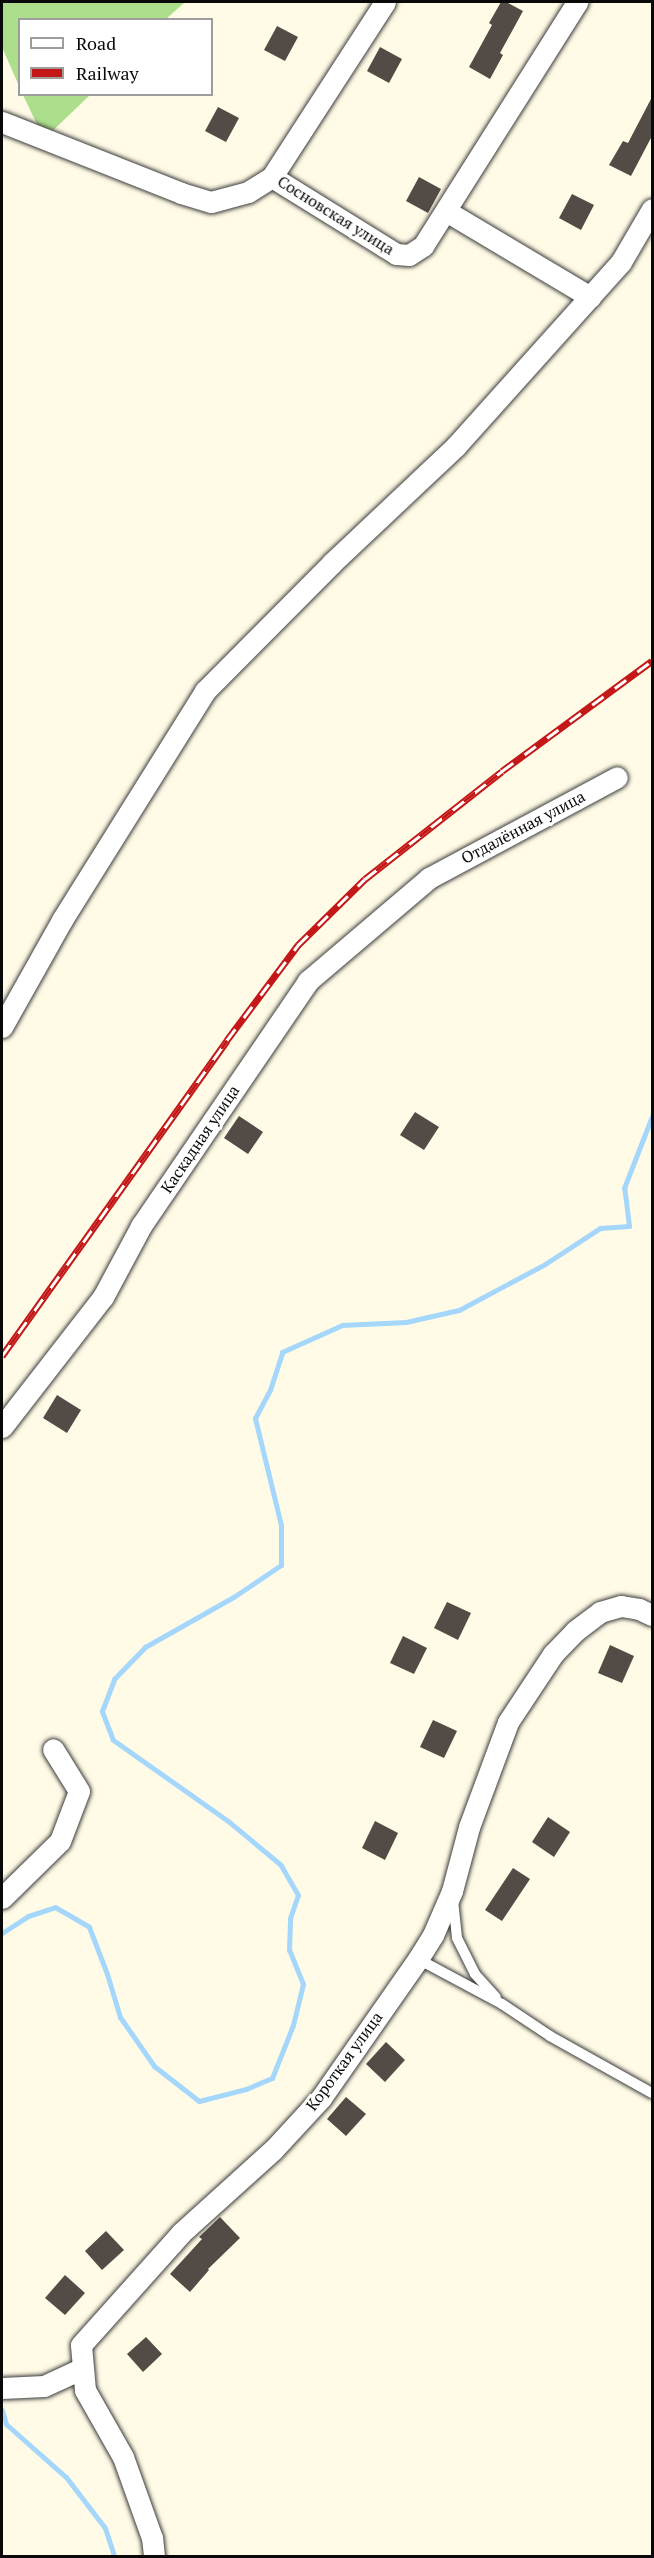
<!DOCTYPE html>
<meta charset="utf-8">
<style>
body{margin:0}
#map{position:relative;width:654px;height:2558px;overflow:hidden;background:#fffbe6;font-family:"PT Serif",serif}
div>[style]{position:absolute}
[style*='--x']{left:calc(var(--x)*1px);top:calc(var(--y)*1px);width:calc(var(--w)*1px);rotate:calc(var(--a)*1deg)}
.forest>*{inset:0;background:#acde8b}
.stream>*{height:5px;margin:-2.5px;padding:0 2.5px;transform-origin:2.5px;border-radius:2.5px;background:#a5d7fc}
.building>*{inset:0;background:#534b45}
.roads{filter:drop-shadow(0 0 2px #3c3c3c) drop-shadow(0 0 2px #3c3c3c)}
.lane>*{height:10px;margin:-5px;padding:0 5px;transform-origin:5px;border-radius:5px;background:#fff}
.street>*{height:21px;margin:-10.5px;padding:0 10.5px;transform-origin:10.5px;border-radius:10.5px;background:#fff}
.rail>*{height:7px;margin-top:-3.5px;transform-origin:0;background:repeating-linear-gradient(90deg,#fff 0 14px,#c41717 0 28px);box-sizing:border-box;border-block:2px solid #c41717}
span{translate:-50% -50%;white-space:nowrap;text-align:center;line-height:1.15;-webkit-text-stroke:6px #fff;paint-order:stroke}
.street-label{font-size:16px;color:#090909}
.frame{position:absolute;inset:0;border:3px solid #090909;pointer-events:none}
.legend{position:absolute;left:18px;top:18px;width:195px;height:78px;box-sizing:border-box;background:#fff;border:2px solid #9d9d9d;margin:0;padding:8px 10px;list-style:none;font-size:18px;color:#090909}
.legend li{display:flex;align-items:center;gap:12px;height:30px}
.legend b{width:30px;border:2px solid #9d9d9d}
</style>
<div id="map">
<div class="forest">
<i style="clip-path:polygon(2px 2px,185px 2px,166px 19px,20px 20px,19px 86px,2px 47px)"></i>
<i style="clip-path:polygon(23px 95px,90px 95px,44px 139px)"></i>
</div>
<div class="stream">
<i style="--x:2;--y:1933;--w:31;--a:-33"></i>
<i style="--x:28;--y:1916;--w:28;--a:-18"></i>
<i style="--x:55;--y:1907;--w:39;--a:30"></i>
<i style="--x:89;--y:1927;--w:50;--a:69"></i>
<i style="--x:107;--y:1974;--w:45;--a:73.2"></i>
<i style="--x:120;--y:2017;--w:60;--a:55.2"></i>
<i style="--x:154;--y:2066;--w:57;--a:37.9"></i>
<i style="--x:199;--y:2101;--w:49;--a:-14.3"></i>
<i style="--x:246;--y:2089;--w:28;--a:-23"></i>
<i style="--x:272;--y:2078;--w:57;--a:-68.4"></i>
<i style="--x:293;--y:2025;--w:42;--a:-76.3"></i>
<i style="--x:303;--y:1984;--w:37;--a:-112"></i>
<i style="--x:289;--y:1950;--w:32;--a:-88"></i>
<i style="--x:290;--y:1918;--w:24;--a:-71"></i>
<i style="--x:298;--y:1895;--w:34;--a:-120"></i>
<i style="--x:281;--y:1865;--w:69;--a:-140.3"></i>
<i style="--x:228;--y:1821;--w:141;--a:-144.8"></i>
<i style="--x:113;--y:1740;--w:31;--a:-111"></i>
<i style="--x:102;--y:1711;--w:34;--a:-69"></i>
<i style="--x:114;--y:1679;--w:45;--a:-45.9"></i>
<i style="--x:145;--y:1647;--w:103;--a:-29.5"></i>
<i style="--x:235;--y:1596;--w:55;--a:-34"></i>
<i style="--x:281;--y:1565;--w:40;--a:-90"></i>
<i style="--x:281;--y:1525;--w:110;--a:-103.7"></i>
<i style="--x:255;--y:1418;--w:32;--a:-62"></i>
<i style="--x:270;--y:1390;--w:40;--a:-72"></i>
<i style="--x:282;--y:1352;--w:66;--a:-24.2"></i>
<i style="--x:342;--y:1325;--w:64;--a:-2.7"></i>
<i style="--x:406;--y:1322;--w:54;--a:-12.8"></i>
<i style="--x:459;--y:1310;--w:98;--a:-28.1"></i>
<i style="--x:545;--y:1264;--w:66;--a:-33.2"></i>
<i style="--x:600;--y:1228;--w:29;--a:-4"></i>
<i style="--x:629;--y:1226;--w:38;--a:-97"></i>
<i style="--x:624;--y:1188;--w:77;--a:-68.7"></i>
<i style="--x:2;--y:2410;--w:15;--a:74"></i>
<i style="--x:6;--y:2424;--w:80;--a:41.5"></i>
<i style="--x:66;--y:2477;--w:64;--a:52.6"></i>
<i style="--x:105;--y:2528;--w:29;--a:72"></i>
</div>
<div class="building">
<i style="clip-path:polygon(501px 2px,506px 2px,523px 11px,500px 53px,503px 55px,490px 79px,469px 67px,492px 25px,489px 23px)"></i>
<i style="clip-path:polygon(277px 26px,298px 37px,285px 61px,264px 50px)"></i>
<i style="clip-path:polygon(380px 47px,402px 59px,389px 83px,367px 71px)"></i>
<i style="clip-path:polygon(652px 97px,652px 136px,631px 176px,609px 165px,623px 141px,628px 143px)"></i>
<i style="clip-path:polygon(218px 107px,239px 118px,226px 142px,205px 131px)"></i>
<i style="clip-path:polygon(419px 177px,441px 189px,428px 213px,406px 201px)"></i>
<i style="clip-path:polygon(572px 194px,594px 205px,581px 230px,559px 218px)"></i>
<i style="clip-path:polygon(415px 1112px,439px 1127px,424px 1150px,400px 1135px)"></i>
<i style="clip-path:polygon(239px 1116px,263px 1132px,248px 1154px,224px 1138px)"></i>
<i style="clip-path:polygon(57px 1395px,81px 1410px,67px 1433px,43px 1418px)"></i>
<i style="clip-path:polygon(447px 1602px,471px 1613px,458px 1640px,434px 1628px)"></i>
<i style="clip-path:polygon(403px 1636px,427px 1648px,414px 1674px,390px 1663px)"></i>
<i style="clip-path:polygon(610px 1645px,634px 1656px,622px 1683px,598px 1673px)"></i>
<i style="clip-path:polygon(433px 1720px,457px 1731px,444px 1758px,420px 1747px)"></i>
<i style="clip-path:polygon(548px 1817px,570px 1832px,554px 1857px,532px 1842px)"></i>
<i style="clip-path:polygon(375px 1821px,398px 1833px,385px 1860px,362px 1848px)"></i>
<i style="clip-path:polygon(513px 1868px,530px 1879px,502px 1921px,485px 1910px)"></i>
<i style="clip-path:polygon(386px 2042px,405px 2060px,385px 2082px,366px 2064px)"></i>
<i style="clip-path:polygon(346px 2097px,366px 2114px,346px 2136px,327px 2119px)"></i>
<i style="clip-path:polygon(220px 2217px,240px 2238px,208px 2269px,209px 2270px,190px 2292px,170px 2274px,202px 2239px,199px 2237px)"></i>
<i style="clip-path:polygon(106px 2231px,124px 2250px,102px 2270px,85px 2251px)"></i>
<i style="clip-path:polygon(65px 2275px,85px 2293px,65px 2315px,45px 2298px)"></i>
<i style="clip-path:polygon(146px 2337px,162px 2354px,143px 2372px,127px 2354px)"></i>
</div>
<div class="roads">
<div class="lane">
<i style="--x:453;--y:1900;--w:38;--a:84"></i>
<i style="--x:457;--y:1938;--w:40;--a:63.4"></i>
<i style="--x:475;--y:1974;--w:31;--a:48"></i>
<i style="--x:418;--y:1959;--w:95;--a:28.2"></i>
<i style="--x:502;--y:2004;--w:58;--a:33.7"></i>
<i style="--x:550;--y:2036;--w:117;--a:29.2"></i>
</div>
<div class="street">
<i style="--x:385;--y:2;--w:208;--a:122.9"></i>
<i style="--x:272;--y:177;--w:146;--a:31.8"></i>
<i style="--x:396;--y:254;--w:13;--a:4"></i>
<i style="--x:409;--y:255;--w:17;--a:-33"></i>
<i style="--x:423;--y:246;--w:289;--a:-57.7"></i>
<i style="--x:2;--y:122;--w:193;--a:21.6"></i>
<i style="--x:181;--y:193;--w:31;--a:17"></i>
<i style="--x:211;--y:202;--w:38;--a:-15"></i>
<i style="--x:248;--y:192;--w:28;--a:-32"></i>
<i style="--x:446;--y:211;--w:168;--a:30.8"></i>
<i style="--x:2;--y:1027;--w:123;--a:-60.7"></i>
<i style="--x:62;--y:920;--w:270;--a:-58"></i>
<i style="--x:205;--y:691;--w:180;--a:-45.2"></i>
<i style="--x:332;--y:563;--w:170;--a:-43.3"></i>
<i style="--x:456;--y:446;--w:247;--a:-48.1"></i>
<i style="--x:621;--y:262;--w:61;--a:-59.7"></i>
<i style="--x:2;--y:1427;--w:165;--a:-52.2"></i>
<i style="--x:103;--y:1297;--w:81;--a:-61.8"></i>
<i style="--x:141;--y:1226;--w:297;--a:-55.7"></i>
<i style="--x:308;--y:981;--w:159;--a:-40.4"></i>
<i style="--x:429;--y:878;--w:213;--a:-28.2"></i>
<i style="--x:2;--y:1898;--w:81;--a:-44.5"></i>
<i style="--x:60;--y:1841;--w:53;--a:-69.2"></i>
<i style="--x:79;--y:1791;--w:49;--a:-121.8"></i>
<i style="--x:2;--y:2388;--w:42;--a:-2.7"></i>
<i style="--x:44;--y:2386;--w:41;--a:-24.7"></i>
<i style="--x:154;--y:2556;--w:18;--a:-96"></i>
<i style="--x:152;--y:2538;--w:86;--a:-109.7"></i>
<i style="--x:123;--y:2457;--w:77;--a:-119.6"></i>
<i style="--x:85;--y:2390;--w:45;--a:-95.1"></i>
<i style="--x:81;--y:2345;--w:150;--a:-48.2"></i>
<i style="--x:181;--y:2233;--w:124;--a:-42.1"></i>
<i style="--x:273;--y:2150;--w:71;--a:-47.3"></i>
<i style="--x:321;--y:2098;--w:169;--a:-55.1"></i>
<i style="--x:418;--y:1959;--w:28;--a:-58"></i>
<i style="--x:433;--y:1935;--w:48;--a:-66.6"></i>
<i style="--x:452;--y:1891;--w:66;--a:-75.1"></i>
<i style="--x:469;--y:1827;--w:112;--a:-69.6"></i>
<i style="--x:508;--y:1722;--w:82;--a:-56.5"></i>
<i style="--x:553;--y:1654;--w:32;--a:-46"></i>
<i style="--x:575;--y:1631;--w:31;--a:-37"></i>
<i style="--x:600;--y:1612;--w:22;--a:-16"></i>
<i style="--x:621;--y:1606;--w:18;--a:9"></i>
<i style="--x:639;--y:1609;--w:14;--a:25"></i>
</div>
</div>
<div class="rail">
<i style="--x:2;--y:1356;--w:388;--a:-54.5"></i>
<i style="--x:227;--y:1040;--w:119;--a:-53.2"></i>
<i style="--x:298;--y:945;--w:94;--a:-44.6"></i>
<i style="--x:365;--y:879;--w:174;--a:-38.2"></i>
<i style="--x:502;--y:771;--w:186;--a:-36.3"></i>
</div>
<div class="street-label">
<span style="left:336px;top:215px;rotate:32deg">Сосновская улица</span>
<span style="left:523px;top:827px;rotate:-28deg">Отдалённая улица</span>
<span style="left:200px;top:1139px;rotate:-56deg">Каскадная улица</span>
<span style="left:344px;top:2061px;rotate:-54deg">Короткая улица</span>
</div>
<div class="frame"></div>
<ul class="legend">
<li><b style="height:8px;background:#fff"></b>Road</li>
<li><b style="height:8px;background:#c41717"></b>Railway</li>
</ul>
</div>
